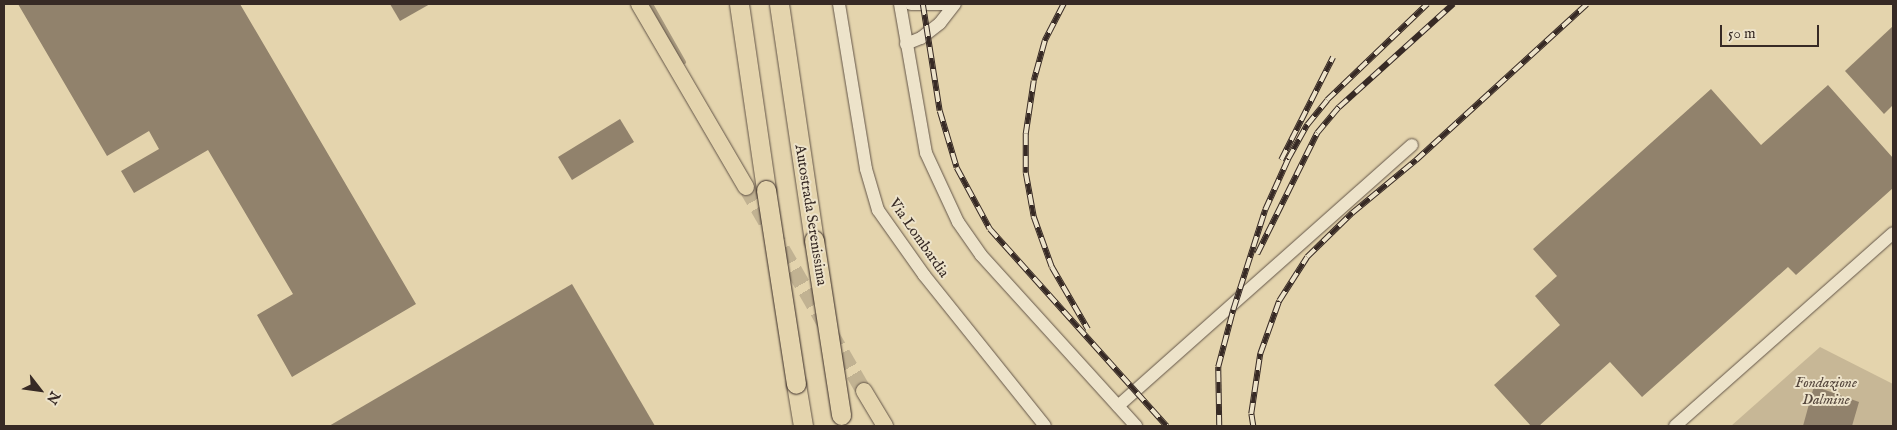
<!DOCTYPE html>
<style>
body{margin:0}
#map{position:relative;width:1897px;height:430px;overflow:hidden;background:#e4d4ad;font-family:"IM FELL English",serif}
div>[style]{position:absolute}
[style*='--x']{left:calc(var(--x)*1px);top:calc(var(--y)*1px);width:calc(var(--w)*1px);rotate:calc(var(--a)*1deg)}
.green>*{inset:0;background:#c7b796}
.stream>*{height:4px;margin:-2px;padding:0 2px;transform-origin:2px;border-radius:2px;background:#a99a7f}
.building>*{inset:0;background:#91826c}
.major-tunnel>*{height:16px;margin-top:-8px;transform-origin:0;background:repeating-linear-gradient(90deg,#c1b292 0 16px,transparent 0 24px)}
.roads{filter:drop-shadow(0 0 1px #625447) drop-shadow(0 0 1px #625447)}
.minor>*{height:12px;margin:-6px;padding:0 6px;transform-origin:6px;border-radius:6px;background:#ede3ca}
.major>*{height:16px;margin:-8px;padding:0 8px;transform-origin:8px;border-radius:8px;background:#e4d4ad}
.highway>*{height:19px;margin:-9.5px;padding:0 9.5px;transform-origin:9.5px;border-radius:9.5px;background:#e4d4ad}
.rail>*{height:5.5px;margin-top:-2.75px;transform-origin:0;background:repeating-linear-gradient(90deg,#ede3ca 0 11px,#372a25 0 22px);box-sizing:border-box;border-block:1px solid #372a25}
.bridges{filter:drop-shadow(0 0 1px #372a25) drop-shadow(0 0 1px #372a25)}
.highway-bridge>*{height:19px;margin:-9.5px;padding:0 9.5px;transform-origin:9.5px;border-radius:9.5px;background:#e4d4ad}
span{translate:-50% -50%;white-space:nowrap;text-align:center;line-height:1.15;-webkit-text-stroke:4px #ede3ca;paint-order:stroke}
.street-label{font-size:15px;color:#372a25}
.park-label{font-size:15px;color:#54463c;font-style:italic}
.frame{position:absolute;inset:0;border:5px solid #372a25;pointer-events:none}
.north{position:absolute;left:15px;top:365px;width:50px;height:50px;-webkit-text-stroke:4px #ede3ca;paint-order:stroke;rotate:120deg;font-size:14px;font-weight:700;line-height:20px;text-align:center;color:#372a25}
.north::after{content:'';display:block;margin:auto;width:18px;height:22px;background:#372a25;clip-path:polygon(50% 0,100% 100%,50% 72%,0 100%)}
.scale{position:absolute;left:1720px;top:25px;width:99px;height:22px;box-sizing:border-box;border:2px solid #372a25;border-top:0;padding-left:6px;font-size:15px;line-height:18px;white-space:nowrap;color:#372a25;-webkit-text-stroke:4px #ede3ca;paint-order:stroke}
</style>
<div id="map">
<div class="green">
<i style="clip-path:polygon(1820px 347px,1893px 384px,1893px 426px,1731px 426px)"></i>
</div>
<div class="stream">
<i style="--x:651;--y:4;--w:67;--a:60.4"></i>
</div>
<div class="building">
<i style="clip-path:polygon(18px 4px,240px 4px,416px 304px,292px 377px,257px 315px,293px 294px,208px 150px,134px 193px,121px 171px,159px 149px,149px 131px,107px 156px)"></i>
<i style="clip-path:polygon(390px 4px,430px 4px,400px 21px)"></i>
<i style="clip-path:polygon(1893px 26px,1893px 105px,1884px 114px,1845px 71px)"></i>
<i style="clip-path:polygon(1828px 85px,1893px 158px,1893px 188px,1796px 275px,1788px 267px,1642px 397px,1610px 362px,1539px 426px,1531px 426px,1494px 385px,1560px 325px,1535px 296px,1557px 276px,1533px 249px,1711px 89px,1761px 145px)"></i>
<i style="clip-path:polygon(620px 119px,634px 142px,572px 180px,558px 157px)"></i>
<i style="clip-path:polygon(572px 284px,655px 426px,329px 426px)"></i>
<i style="clip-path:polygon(1814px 386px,1859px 402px,1852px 426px,1803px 426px)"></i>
</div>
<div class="major-tunnel">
<i style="--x:746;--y:187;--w:236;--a:60"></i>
</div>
<div class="roads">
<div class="minor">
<i style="--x:839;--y:4;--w:167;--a:80.7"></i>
<i style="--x:866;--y:169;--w:43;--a:73.7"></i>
<i style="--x:878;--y:210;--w:80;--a:54.7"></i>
<i style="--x:924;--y:275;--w:193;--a:51.3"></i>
<i style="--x:900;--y:4;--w:151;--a:80.1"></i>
<i style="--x:926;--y:153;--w:76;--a:65.1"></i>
<i style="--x:958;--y:222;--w:40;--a:55.1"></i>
<i style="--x:981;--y:255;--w:231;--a:47.8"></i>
<i style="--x:911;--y:4;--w:32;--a:0"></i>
<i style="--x:906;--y:44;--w:16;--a:-22"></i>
<i style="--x:921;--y:38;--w:24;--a:-38"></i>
<i style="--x:940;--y:23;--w:24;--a:-52"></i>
<i style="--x:1118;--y:406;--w:393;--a:-41.6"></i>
<i style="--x:1675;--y:426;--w:291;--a:-41.5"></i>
</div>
<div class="major">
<i style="--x:639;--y:4;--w:212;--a:59.7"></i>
<i style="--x:864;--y:391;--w:41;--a:59"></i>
</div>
<div class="highway">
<i style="--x:739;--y:4;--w:188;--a:81.7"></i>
<i style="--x:779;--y:4;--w:239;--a:81.6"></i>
<i style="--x:796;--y:384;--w:43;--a:80.5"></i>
</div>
</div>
<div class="rail">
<i style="--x:923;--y:4;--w:108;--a:81"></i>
<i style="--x:940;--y:111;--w:59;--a:73.4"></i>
<i style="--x:957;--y:168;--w:69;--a:61.6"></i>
<i style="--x:990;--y:229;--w:265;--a:48.1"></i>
<i style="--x:1064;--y:4;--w:42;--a:117.2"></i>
<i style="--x:1045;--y:41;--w:41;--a:105.4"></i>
<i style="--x:1034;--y:81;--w:54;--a:98.6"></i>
<i style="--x:1026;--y:134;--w:39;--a:90"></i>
<i style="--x:1026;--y:173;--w:45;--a:79.7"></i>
<i style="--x:1034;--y:217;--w:53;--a:70.2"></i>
<i style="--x:1052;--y:267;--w:72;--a:59.9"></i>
<i style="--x:1281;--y:160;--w:115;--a:-63.2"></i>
<i style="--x:1257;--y:254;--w:135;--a:-63.6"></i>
<i style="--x:1317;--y:133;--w:34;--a:-50"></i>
<i style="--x:1339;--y:107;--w:154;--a:-42.1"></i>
<i style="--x:1219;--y:426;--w:59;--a:-91"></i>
<i style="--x:1218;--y:367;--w:59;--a:-75.3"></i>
<i style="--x:1233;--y:310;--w:105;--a:-72.3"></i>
<i style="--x:1265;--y:210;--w:56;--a:-65.7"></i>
<i style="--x:1288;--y:159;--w:39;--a:-61"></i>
<i style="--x:1307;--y:125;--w:32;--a:-51"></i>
<i style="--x:1327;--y:100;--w:139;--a:-43.8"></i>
<i style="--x:1253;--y:426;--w:12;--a:-99"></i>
<i style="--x:1251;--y:414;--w:61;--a:-81.5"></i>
<i style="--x:1260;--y:354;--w:56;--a:-70.3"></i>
<i style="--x:1279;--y:301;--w:52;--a:-57.5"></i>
<i style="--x:1307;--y:257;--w:63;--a:-44.4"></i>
<i style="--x:1352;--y:213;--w:83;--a:-39.6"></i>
<i style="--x:1416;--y:160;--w:231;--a:-42.4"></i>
</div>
<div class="bridges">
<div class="highway-bridge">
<i style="--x:766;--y:190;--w:196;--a:81.2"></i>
<i style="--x:814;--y:240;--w:177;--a:81.2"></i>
</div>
</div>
<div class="street-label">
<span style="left:811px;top:215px;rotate:81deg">Autostrada Serenissima</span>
<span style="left:919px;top:238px;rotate:55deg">Via Lombardia</span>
</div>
<div class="park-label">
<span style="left:1826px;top:391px">Fondazione<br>Dalmine</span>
</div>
<div class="frame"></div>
<div class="north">N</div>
<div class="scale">50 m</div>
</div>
